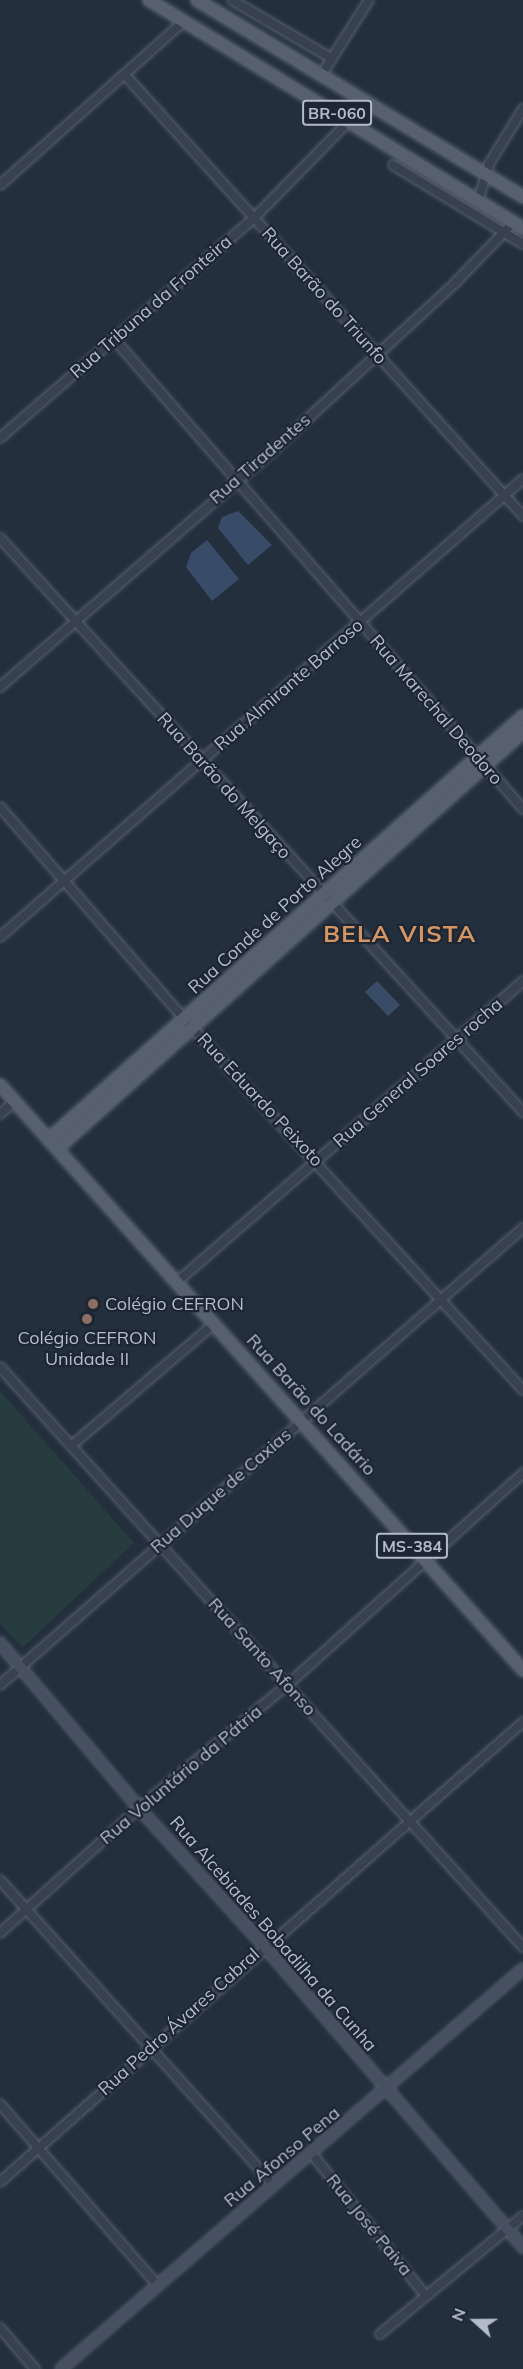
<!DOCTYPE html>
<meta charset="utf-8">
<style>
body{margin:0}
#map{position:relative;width:523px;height:2369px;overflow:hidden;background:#242f3e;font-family:Mulish,sans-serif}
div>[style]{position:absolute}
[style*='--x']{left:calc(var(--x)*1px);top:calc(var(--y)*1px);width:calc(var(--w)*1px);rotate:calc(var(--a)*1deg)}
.green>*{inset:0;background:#263c3f}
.water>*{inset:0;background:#394c67}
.roads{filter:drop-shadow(0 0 2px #565f6c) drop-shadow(0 0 2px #565f6c)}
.street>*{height:8px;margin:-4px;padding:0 4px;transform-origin:4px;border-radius:4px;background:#38414e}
.secondary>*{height:10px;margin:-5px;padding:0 5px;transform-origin:5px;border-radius:5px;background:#465061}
.primary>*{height:12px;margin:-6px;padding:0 6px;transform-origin:6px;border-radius:6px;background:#56606e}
.dots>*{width:16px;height:16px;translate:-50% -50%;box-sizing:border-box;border:3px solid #1d2633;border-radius:50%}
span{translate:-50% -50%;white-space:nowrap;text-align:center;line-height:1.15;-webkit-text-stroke:4.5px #1d2633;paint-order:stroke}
.shield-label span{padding:2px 4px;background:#1d2633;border:2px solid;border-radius:4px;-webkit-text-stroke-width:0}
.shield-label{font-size:16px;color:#b4bcc9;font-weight:700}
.street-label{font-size:18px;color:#b4bcc9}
.poi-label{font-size:18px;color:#b4bcc9}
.left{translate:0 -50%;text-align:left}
.district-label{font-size:24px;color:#d59563;font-weight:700;letter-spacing:1.5px}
.north{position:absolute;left:445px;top:2291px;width:60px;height:60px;-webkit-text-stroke:4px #1d2633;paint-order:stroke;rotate:291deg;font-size:16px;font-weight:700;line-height:24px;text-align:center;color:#b4bcc9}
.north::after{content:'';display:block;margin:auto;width:21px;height:27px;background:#b4bcc9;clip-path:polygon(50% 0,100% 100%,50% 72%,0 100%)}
</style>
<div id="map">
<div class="green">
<i style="clip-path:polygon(0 1391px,134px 1543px,22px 1648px,0 1623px)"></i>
</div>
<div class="water">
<i style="clip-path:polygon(238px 511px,272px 545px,248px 565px,218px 528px,222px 517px)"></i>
<i style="clip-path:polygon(207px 540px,239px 579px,212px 601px,186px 567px,191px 553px)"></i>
<i style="clip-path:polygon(377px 981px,400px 1005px,388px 1016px,365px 992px)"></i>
</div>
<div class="roads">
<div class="street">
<i style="--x:232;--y:0;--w:115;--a:30.4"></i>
<i style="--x:322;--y:74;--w:88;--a:-57.6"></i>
<i style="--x:125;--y:75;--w:594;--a:47.93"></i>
<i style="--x:393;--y:165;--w:152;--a:31.3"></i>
<i style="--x:0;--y:185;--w:246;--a:-41.7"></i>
<i style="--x:478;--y:201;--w:39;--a:-73"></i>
<i style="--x:489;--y:164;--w:65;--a:-58.3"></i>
<i style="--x:114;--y:339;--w:623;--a:48.97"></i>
<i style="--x:0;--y:438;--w:336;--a:-40.9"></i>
<i style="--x:254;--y:218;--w:137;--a:-45.6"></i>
<i style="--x:0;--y:538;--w:777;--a:47.66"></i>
<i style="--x:0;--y:687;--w:368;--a:-40.9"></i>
<i style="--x:278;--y:446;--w:241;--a:-42.6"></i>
<i style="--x:455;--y:283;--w:83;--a:-46"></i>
<i style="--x:0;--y:807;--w:282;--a:49"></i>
<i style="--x:185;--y:1020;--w:501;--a:47.59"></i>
<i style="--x:0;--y:937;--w:695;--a:-41.21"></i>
<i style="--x:0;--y:1114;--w:20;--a:-41"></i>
<i style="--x:177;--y:1282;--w:459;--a:-41"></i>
<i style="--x:0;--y:1367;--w:781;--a:47.96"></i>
<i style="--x:71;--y:1446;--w:188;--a:-40.5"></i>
<i style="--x:0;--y:1685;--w:695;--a:-41.15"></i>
<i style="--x:0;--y:1880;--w:410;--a:48.1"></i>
<i style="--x:0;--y:1933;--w:187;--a:-42"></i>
<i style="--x:139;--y:1808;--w:191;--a:-39.7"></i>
<i style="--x:286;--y:1686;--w:319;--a:-41.9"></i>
<i style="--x:0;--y:2104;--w:241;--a:49"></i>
<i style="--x:312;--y:2154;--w:181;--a:51.3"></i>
<i style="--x:0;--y:2182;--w:697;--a:-41.33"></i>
<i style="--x:0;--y:2328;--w:54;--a:49.5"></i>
<i style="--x:380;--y:2334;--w:185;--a:-39.5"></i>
</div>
<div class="secondary">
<i style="--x:0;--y:1643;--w:216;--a:49.9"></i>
<i style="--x:139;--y:1808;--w:188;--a:47.8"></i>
<i style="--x:265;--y:1947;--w:396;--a:49.3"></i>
<i style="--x:61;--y:2369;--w:611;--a:-40.89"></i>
</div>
<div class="primary">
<i style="--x:149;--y:0;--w:438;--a:31.4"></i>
<i style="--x:197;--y:0;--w:381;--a:31.1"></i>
<i style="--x:0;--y:1085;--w:785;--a:48.2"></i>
<i style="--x:50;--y:1138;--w:634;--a:-41.74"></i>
<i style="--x:58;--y:1148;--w:624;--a:-41.82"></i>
</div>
</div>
<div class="dots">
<i style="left:93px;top:1304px;background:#8d6e63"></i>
<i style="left:87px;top:1319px;background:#8d6e63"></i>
</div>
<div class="shield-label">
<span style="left:337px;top:113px">BR-060</span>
<span style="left:412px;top:1546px">MS-384</span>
</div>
<div class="street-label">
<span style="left:324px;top:296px;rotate:48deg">Rua Barão do Triunfo</span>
<span style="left:151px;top:307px;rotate:-41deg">Rua Tribuna da Fronteira</span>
<span style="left:260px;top:459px;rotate:-41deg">Rua Tiradentes</span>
<span style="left:289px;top:685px;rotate:-41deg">Rua Almirante Barroso</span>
<span style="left:436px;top:710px;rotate:49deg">Rua Marechal Deodoro</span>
<span style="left:224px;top:786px;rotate:48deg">Rua Barão do Melgaço</span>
<span style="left:275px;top:915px;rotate:-42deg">Rua Conde de Porto Alegre</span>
<span style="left:418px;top:1073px;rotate:-41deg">Rua General Soares rocha</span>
<span style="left:260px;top:1100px;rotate:47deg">Rua Eduardo Peixoto</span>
<span style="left:311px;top:1405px;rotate:48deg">Rua Barão do Ladário</span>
<span style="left:221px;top:1491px;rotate:-41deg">Rua Duque de Caxias</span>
<span style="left:262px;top:1657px;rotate:48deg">Rua Santo Afonso</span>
<span style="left:181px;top:1775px;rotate:-40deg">Rua Voluntário da Pátria</span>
<span style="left:273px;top:1934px;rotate:49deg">Rua Alcebiades Bobadilha da Cunha</span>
<span style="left:179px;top:2022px;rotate:-42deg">Rua Pedro Ávares Cabral</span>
<span style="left:282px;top:2157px;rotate:-40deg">Rua Afonso Pena</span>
<span style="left:369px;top:2225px;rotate:51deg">Rua José Paiva</span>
</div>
<div class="poi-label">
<span class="left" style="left:105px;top:1304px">Colégio CEFRON</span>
<span style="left:87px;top:1349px">Colégio CEFRON<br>Unidade II</span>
</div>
<div class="district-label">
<span style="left:400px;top:934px">BELA VISTA</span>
</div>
<div class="north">N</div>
</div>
